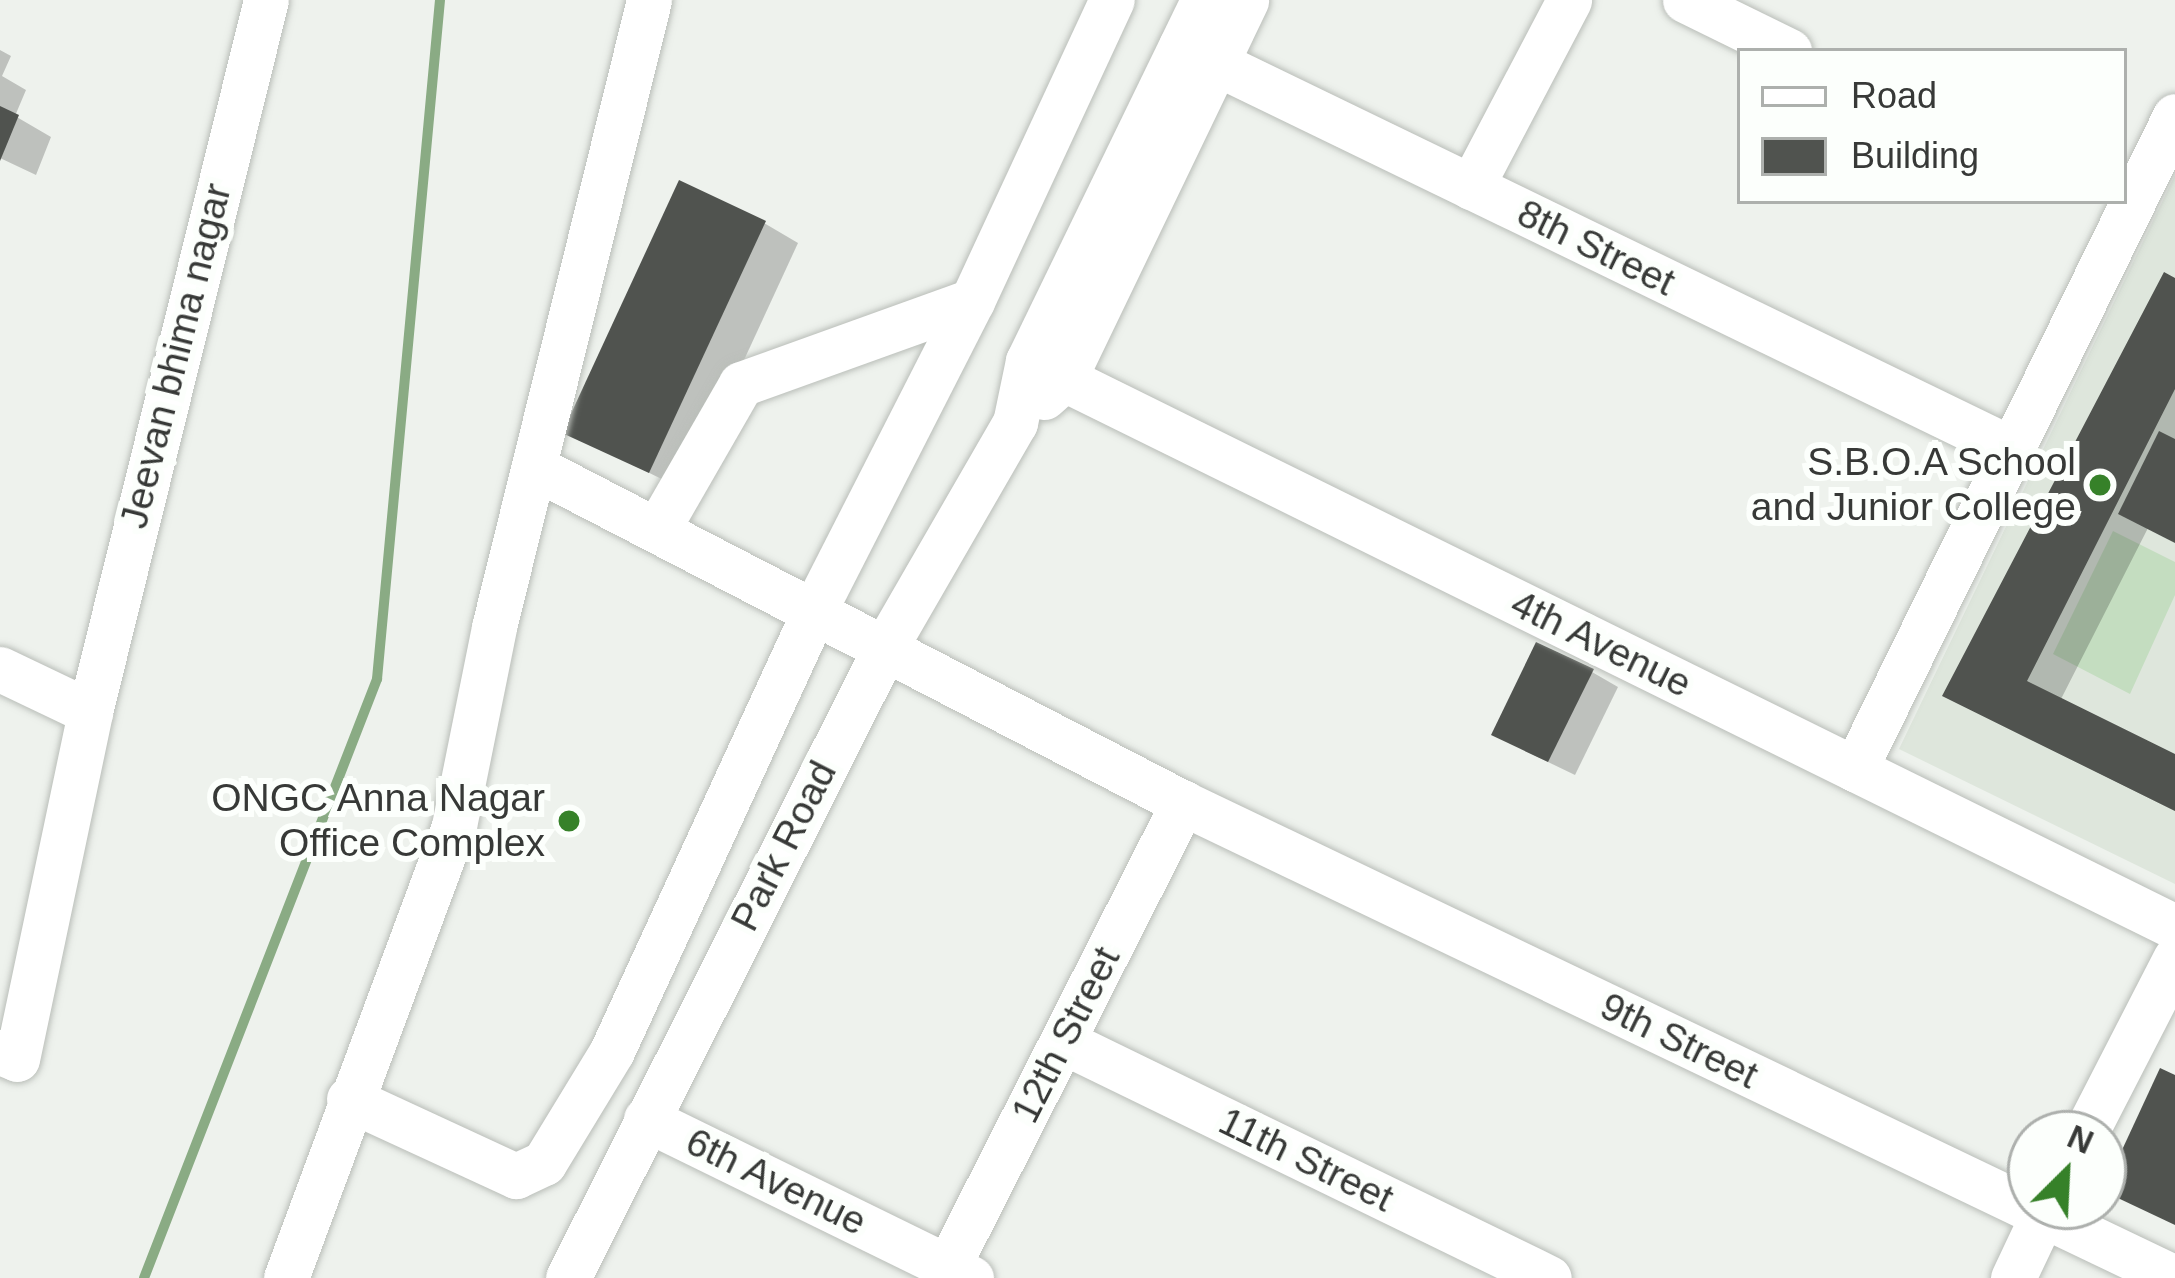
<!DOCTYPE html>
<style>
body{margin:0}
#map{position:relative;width:2175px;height:1278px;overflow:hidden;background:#eef2ed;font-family:Arial,sans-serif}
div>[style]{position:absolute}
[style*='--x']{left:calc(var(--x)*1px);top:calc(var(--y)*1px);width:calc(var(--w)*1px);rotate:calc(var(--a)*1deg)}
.built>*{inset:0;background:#dee6dc}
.green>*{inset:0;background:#c4ddc0}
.shadow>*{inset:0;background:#0003}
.stream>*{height:10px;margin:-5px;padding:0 5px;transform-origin:5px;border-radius:5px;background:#8aab84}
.building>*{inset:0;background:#50534f}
.roads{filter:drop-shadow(0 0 3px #babeb9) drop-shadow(0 0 3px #babeb9)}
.minor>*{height:45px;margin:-22.5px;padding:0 22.5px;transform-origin:22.5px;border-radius:22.5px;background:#fff}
.dots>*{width:33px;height:33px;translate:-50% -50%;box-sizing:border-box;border:6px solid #fcfffc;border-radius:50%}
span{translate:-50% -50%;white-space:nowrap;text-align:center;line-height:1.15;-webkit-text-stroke:12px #fcfffc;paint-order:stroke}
.street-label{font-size:39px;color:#373937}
.poi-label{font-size:39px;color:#373937}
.right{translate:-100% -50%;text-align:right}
.legend{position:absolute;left:1737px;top:48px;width:390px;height:156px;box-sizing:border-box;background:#fcfffc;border:3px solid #adb0ad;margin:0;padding:15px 21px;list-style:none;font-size:36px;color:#373937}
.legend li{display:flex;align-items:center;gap:24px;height:60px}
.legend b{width:60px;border:3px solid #adb0ad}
.north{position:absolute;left:2007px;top:1110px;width:120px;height:120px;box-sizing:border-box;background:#fcfffc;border:3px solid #adb0ad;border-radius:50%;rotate:24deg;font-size:33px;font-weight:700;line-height:48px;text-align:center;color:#373937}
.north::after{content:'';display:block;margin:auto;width:42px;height:54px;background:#368129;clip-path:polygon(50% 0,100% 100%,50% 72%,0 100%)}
</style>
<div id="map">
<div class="built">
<i style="clip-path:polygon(2175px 175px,2175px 884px,1899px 749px)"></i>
</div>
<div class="green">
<i style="clip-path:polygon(2113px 531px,2175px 562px,2175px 595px,2130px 694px,2053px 654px)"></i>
</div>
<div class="shadow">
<i style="clip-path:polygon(0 50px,11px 56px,2px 76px,26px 90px,15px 116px,51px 137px,36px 175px,0 158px)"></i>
<i style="clip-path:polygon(764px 223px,798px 243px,684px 490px,566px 432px)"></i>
<i style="clip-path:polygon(2175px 281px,2175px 542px,2148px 528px,2060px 701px,2175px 757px,2175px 811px,1980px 714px)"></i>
<i style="clip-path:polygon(1592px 672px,1618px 687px,1575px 775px,1521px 749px)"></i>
</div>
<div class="stream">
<i style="--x:144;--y:1278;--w:643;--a:-68.74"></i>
<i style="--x:377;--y:679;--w:682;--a:-84.7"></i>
</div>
<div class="building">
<i style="clip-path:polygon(0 106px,19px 115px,0 161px)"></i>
<i style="clip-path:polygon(679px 180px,766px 221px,649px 473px,562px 433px)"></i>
<i style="clip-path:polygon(2164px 272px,2175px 278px,2175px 389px,2027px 681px,2175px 754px,2175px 811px,1942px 696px)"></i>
<i style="clip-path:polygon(2159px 431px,2175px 439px,2175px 543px,2118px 514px)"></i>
<i style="clip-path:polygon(1536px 642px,1594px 669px,1548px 762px,1491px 735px)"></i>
<i style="clip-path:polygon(2160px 1068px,2175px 1075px,2175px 1225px,2103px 1191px)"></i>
</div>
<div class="roads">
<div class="minor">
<i style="--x:1685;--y:0;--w:116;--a:26.1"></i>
<i style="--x:1181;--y:46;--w:924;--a:25.87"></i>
<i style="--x:1471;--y:187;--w:211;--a:-62.3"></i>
<i style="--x:1028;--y:361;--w:1279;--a:26.26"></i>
<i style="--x:1044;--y:397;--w:27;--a:-42"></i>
<i style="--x:1064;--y:379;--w:420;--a:-64.3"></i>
<i style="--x:534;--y:467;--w:731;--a:27.37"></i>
<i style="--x:1183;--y:803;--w:1100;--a:25.59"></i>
<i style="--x:657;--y:530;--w:168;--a:-60.1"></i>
<i style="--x:741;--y:384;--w:245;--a:-19.8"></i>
<i style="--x:0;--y:669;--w:100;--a:25.5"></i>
<i style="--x:1855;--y:769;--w:727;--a:-63.89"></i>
<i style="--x:1064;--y:1042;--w:539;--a:25.95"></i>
<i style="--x:0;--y:1052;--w:18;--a:22"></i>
<i style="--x:17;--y:1059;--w:355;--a:-78.1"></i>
<i style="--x:90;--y:712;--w:733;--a:-76.12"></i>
<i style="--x:349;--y:1099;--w:184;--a:24.8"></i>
<i style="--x:516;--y:1176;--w:31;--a:-25"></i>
<i style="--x:544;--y:1163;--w:131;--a:-58.7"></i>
<i style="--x:612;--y:1051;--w:486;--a:-65.3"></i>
<i style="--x:815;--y:609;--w:346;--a:-63"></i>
<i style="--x:972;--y:301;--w:332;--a:-65.1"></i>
<i style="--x:646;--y:1119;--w:362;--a:26.1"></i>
<i style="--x:2085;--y:1134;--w:197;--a:-62.8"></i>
<i style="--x:286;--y:1278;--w:482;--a:-69.6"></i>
<i style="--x:454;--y:826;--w:203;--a:-78.6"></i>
<i style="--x:494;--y:627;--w:646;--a:-76.11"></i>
<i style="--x:568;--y:1278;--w:707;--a:-63.29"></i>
<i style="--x:886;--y:646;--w:258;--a:-60"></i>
<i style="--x:1015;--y:423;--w:63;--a:-78.2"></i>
<i style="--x:1028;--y:361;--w:401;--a:-64.1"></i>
<i style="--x:942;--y:1278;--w:533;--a:-63.1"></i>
<i style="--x:2013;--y:1278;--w:80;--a:-64.7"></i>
</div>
</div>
<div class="dots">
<i style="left:2100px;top:485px;background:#368129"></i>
<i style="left:569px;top:821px;background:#368129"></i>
</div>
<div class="street-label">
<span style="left:1596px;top:248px;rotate:26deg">8th Street</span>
<span style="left:176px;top:356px;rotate:-76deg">Jeevan bhima nagar</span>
<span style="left:1601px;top:644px;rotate:26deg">4th Avenue</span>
<span style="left:784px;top:846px;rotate:-63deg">Park Road</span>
<span style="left:1066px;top:1035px;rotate:-63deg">12th Street</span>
<span style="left:1679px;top:1041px;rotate:26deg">9th Street</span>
<span style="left:1306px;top:1160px;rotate:26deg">11th Street</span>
<span style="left:776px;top:1182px;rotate:26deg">6th Avenue</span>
</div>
<div class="poi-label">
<span class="right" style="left:2076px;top:485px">S.B.O.A School<br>and Junior College</span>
<span class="right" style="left:545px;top:821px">ONGC Anna Nagar<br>Office Complex</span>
</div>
<ul class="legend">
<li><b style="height:15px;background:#fff"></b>Road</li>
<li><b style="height:33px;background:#50534f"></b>Building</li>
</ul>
<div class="north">N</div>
</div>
